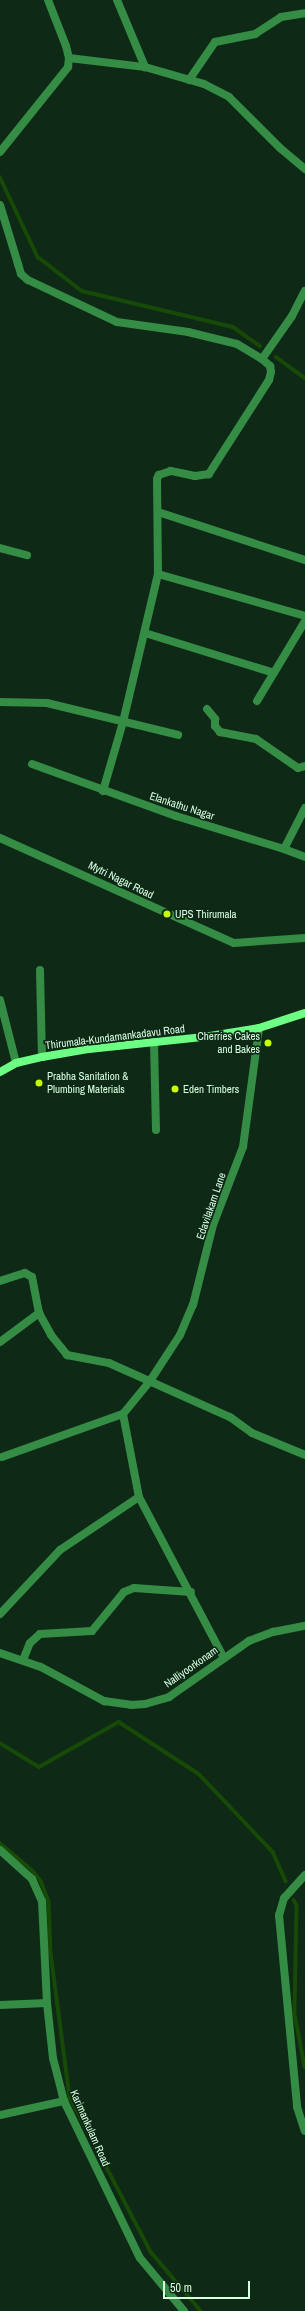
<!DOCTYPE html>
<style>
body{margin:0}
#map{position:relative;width:305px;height:2311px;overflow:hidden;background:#0e2916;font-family:"Archivo Narrow",sans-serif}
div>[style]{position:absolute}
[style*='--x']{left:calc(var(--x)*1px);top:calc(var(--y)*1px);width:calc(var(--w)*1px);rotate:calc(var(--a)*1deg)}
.stream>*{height:3.5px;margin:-1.75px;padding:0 1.75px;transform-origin:1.75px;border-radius:1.75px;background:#164a06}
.minor>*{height:8px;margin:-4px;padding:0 4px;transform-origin:4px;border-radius:4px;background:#358c44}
.secondary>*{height:8px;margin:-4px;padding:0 4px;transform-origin:4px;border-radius:4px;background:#6dff83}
.dots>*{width:11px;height:11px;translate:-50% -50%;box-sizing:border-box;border:2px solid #0e2916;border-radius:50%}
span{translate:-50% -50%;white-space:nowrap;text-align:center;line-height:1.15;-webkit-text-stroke:3.5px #0e2916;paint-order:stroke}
.street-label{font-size:11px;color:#d6ffe0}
.poi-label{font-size:11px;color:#d6ffe0}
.left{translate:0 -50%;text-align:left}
.right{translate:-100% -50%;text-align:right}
.scale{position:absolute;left:163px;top:2281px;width:87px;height:18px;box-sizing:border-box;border:2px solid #d6ffe0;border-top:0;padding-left:5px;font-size:12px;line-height:14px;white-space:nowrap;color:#d6ffe0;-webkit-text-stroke:3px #0e2916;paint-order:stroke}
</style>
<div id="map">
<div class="stream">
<i style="--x:0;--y:177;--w:89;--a:64.6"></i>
<i style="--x:38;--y:257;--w:56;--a:37.7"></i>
<i style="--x:82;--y:291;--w:155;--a:13.4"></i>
<i style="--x:233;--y:327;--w:33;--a:35"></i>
<i style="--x:276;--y:357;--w:36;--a:36"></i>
<i style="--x:0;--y:1743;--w:46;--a:31.6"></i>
<i style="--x:39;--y:1767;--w:92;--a:-29.4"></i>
<i style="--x:119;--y:1722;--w:95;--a:33"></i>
<i style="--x:199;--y:1774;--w:108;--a:46.5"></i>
<i style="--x:273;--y:1852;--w:32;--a:66"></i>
<i style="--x:0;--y:1843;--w:43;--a:40.3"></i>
<i style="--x:33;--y:1871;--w:13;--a:51"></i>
<i style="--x:41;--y:1881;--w:22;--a:69"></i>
<i style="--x:49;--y:1902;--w:51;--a:87.8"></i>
<i style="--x:51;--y:1953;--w:145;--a:82.5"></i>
<i style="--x:70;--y:2097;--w:175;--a:62.4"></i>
<i style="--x:151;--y:2252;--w:77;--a:49.7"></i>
<i style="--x:294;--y:1900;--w:7;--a:63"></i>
<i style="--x:297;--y:1906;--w:108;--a:91.1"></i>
<i style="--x:295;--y:2014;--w:54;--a:79.3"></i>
</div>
<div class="minor">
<i style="--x:117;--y:0;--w:73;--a:67.3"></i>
<i style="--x:145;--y:67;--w:61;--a:16.1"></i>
<i style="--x:204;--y:84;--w:28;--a:27"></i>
<i style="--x:229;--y:97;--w:72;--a:45"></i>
<i style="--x:280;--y:148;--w:33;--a:40"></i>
<i style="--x:69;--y:58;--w:77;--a:6.8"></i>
<i style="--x:189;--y:80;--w:46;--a:-55.6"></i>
<i style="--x:215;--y:42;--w:41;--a:-11.3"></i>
<i style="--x:255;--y:34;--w:31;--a:-33"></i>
<i style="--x:281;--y:17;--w:24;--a:-9"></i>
<i style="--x:0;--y:152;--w:109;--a:-51.3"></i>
<i style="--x:68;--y:67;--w:9;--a:-84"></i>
<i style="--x:69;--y:58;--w:12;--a:-104"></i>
<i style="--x:66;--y:46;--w:49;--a:-111.4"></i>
<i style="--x:0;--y:205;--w:62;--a:73"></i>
<i style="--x:18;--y:264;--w:10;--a:73"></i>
<i style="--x:21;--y:274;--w:9;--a:41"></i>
<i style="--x:28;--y:280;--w:98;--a:25.3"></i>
<i style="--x:117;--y:322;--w:72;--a:8"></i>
<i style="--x:188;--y:332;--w:50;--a:13.8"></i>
<i style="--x:237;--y:344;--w:29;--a:31"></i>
<i style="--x:262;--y:359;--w:11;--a:41"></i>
<i style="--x:270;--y:366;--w:6;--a:81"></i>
<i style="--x:271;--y:372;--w:8;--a:104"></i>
<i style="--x:269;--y:380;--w:112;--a:122.6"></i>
<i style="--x:209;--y:474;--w:14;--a:172"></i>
<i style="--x:195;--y:476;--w:25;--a:-168"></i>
<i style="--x:171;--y:471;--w:13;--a:162"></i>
<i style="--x:159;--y:475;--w:4;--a:117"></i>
<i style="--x:157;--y:479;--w:95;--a:89.4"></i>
<i style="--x:158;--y:574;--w:152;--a:103.3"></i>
<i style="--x:123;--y:722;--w:72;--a:106.2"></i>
<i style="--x:262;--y:359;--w:52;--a:-55.1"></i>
<i style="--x:292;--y:316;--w:28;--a:-63"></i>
<i style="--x:158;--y:512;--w:155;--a:18.1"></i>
<i style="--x:0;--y:548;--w:28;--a:15"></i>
<i style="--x:158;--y:574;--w:153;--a:15.9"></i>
<i style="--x:145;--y:633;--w:135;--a:17.2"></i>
<i style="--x:257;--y:701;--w:93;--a:-59"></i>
<i style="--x:0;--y:702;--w:47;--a:1.2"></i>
<i style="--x:47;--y:703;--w:135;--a:13.7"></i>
<i style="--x:207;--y:709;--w:13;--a:51"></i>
<i style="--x:215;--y:719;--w:7;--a:90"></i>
<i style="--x:215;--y:726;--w:8;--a:50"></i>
<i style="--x:220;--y:732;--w:37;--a:11"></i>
<i style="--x:256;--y:739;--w:51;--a:34.6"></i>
<i style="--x:298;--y:768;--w:7;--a:-16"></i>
<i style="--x:32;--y:764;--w:153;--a:19.9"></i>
<i style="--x:176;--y:816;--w:113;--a:17"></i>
<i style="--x:284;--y:849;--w:46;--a:-62.9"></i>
<i style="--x:0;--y:838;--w:256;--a:24.2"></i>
<i style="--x:234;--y:943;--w:71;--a:-4"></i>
<i style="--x:284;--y:849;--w:22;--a:21"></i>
<i style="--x:40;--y:970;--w:87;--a:88.7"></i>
<i style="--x:0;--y:1000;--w:65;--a:75.7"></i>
<i style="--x:154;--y:1042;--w:88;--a:88.7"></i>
<i style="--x:0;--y:1281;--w:26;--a:-18"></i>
<i style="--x:25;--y:1273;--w:8;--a:30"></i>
<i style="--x:32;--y:1277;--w:37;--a:79"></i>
<i style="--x:39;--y:1313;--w:25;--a:61"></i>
<i style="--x:51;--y:1335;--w:26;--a:51"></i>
<i style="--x:67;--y:1355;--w:43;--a:10.8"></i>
<i style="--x:109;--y:1363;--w:133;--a:24.1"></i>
<i style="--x:230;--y:1417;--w:27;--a:36"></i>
<i style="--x:252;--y:1433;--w:57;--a:22.5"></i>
<i style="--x:0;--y:1342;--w:49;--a:-36.6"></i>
<i style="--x:123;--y:1414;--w:85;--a:79.1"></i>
<i style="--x:139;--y:1497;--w:182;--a:62.2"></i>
<i style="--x:2;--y:1457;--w:128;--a:-19.6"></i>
<i style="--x:123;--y:1414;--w:43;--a:-50.7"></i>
<i style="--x:150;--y:1381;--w:55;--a:-56.9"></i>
<i style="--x:180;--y:1335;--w:33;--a:-67"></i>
<i style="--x:193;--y:1305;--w:82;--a:-76"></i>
<i style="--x:213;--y:1225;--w:84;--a:-69"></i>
<i style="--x:243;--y:1147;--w:120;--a:-82.3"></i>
<i style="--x:0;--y:1614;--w:88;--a:-46.8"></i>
<i style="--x:60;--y:1550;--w:95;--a:-33.9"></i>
<i style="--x:0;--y:1653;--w:43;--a:18.9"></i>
<i style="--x:41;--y:1667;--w:72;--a:28.4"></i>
<i style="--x:104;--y:1701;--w:27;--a:8"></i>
<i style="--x:131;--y:1705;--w:14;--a:-4"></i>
<i style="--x:145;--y:1704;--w:25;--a:-16"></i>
<i style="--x:169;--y:1697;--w:98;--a:-35"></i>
<i style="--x:249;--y:1641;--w:26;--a:-21"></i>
<i style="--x:273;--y:1632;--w:33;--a:-11"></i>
<i style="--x:23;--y:1660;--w:18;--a:-68"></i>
<i style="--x:30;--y:1643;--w:13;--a:-42"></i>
<i style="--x:40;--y:1634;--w:52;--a:-3.3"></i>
<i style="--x:92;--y:1631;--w:50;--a:-50.6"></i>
<i style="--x:124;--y:1592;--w:11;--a:-22"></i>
<i style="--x:134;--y:1588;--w:57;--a:4"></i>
<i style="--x:0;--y:1850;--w:43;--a:42.2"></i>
<i style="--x:32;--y:1879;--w:24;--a:66"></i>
<i style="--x:42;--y:1901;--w:102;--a:87.2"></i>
<i style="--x:47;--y:2003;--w:55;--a:83.8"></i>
<i style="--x:53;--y:2058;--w:44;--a:75.7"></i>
<i style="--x:64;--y:2101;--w:174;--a:64.2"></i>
<i style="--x:140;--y:2258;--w:69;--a:50.3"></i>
<i style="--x:305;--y:1875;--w:31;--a:132"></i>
<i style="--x:284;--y:1898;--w:18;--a:106"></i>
<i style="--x:279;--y:1915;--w:193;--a:84.6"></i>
<i style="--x:297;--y:2107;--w:25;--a:72"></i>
<i style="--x:0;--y:2005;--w:47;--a:-2.4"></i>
<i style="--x:0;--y:2115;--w:66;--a:-12.3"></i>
</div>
<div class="secondary">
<i style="--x:0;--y:1072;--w:18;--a:-29"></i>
<i style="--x:16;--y:1063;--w:27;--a:-13"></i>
<i style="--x:42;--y:1057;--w:48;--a:-9.7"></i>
<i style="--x:89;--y:1049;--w:116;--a:-6"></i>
<i style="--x:204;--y:1037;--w:56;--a:-9.3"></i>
<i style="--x:259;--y:1028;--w:48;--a:-18.1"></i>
</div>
<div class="dots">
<i style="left:167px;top:914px;background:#c6ff02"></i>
<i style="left:268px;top:1043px;background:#c6ff02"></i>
<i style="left:39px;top:1083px;background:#c6ff02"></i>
<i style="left:175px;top:1089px;background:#c6ff02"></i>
</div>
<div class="street-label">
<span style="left:182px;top:806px;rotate:18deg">Elankathu Nagar</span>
<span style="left:121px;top:880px;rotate:26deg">Mytri Nagar Road</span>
<span style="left:115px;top:1037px;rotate:-7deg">Thirumala-Kundamankadavu Road</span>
<span style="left:211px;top:1206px;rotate:-71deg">Edavilakam Lane</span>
<span style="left:191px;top:1667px;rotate:-35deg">Nalliyoorkonam</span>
<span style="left:90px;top:2128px;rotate:66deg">Karimankulam Road</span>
</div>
<div class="poi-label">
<span class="left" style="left:175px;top:914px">UPS Thirumala</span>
<span class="right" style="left:260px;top:1043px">Cherries Cakes<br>and Bakes</span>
<span class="left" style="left:47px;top:1083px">Prabha Sanitation &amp;<br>Plumbing Materials</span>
<span class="left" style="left:183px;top:1089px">Eden Timbers</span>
</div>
<div class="scale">50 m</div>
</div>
